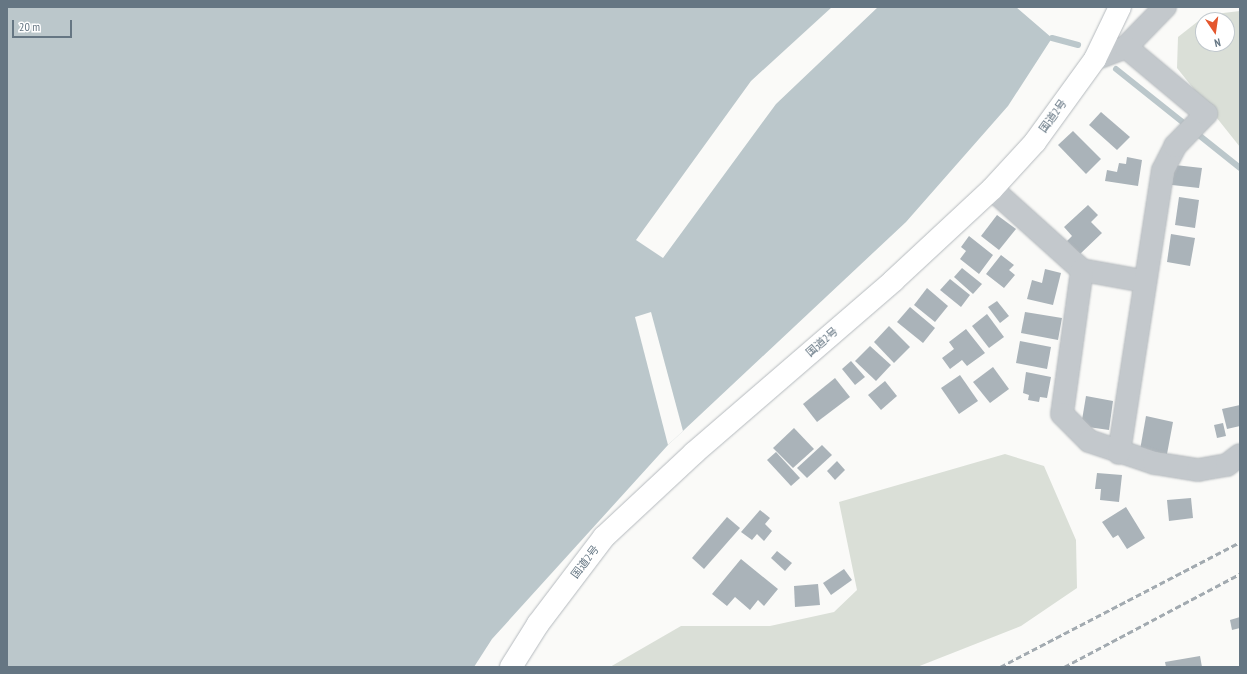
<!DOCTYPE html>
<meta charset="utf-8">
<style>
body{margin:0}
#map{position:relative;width:1247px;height:674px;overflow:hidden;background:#fafaf8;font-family:"PT Sans Narrow","Noto Sans JP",sans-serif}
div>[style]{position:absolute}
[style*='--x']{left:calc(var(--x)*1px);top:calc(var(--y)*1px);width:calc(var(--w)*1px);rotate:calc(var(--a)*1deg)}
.green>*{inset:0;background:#dadfd7}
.water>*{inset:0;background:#bbc7cb}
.pier>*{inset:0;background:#fafaf8}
.stream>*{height:6px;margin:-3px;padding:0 3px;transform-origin:3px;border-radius:3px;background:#bbc7cb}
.building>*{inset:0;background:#aab3b9}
.roads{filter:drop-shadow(0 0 1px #b4b9bd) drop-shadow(0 0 1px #b4b9bd)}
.street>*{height:22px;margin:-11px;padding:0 11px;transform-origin:11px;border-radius:11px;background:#c3c8cc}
.highway>*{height:22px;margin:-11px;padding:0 11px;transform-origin:11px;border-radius:11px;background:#fff}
.rail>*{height:3px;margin-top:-1.5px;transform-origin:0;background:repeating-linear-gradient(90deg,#a2aab0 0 6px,transparent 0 9px)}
span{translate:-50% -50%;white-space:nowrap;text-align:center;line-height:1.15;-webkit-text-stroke:4px #fff;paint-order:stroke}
.street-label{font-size:11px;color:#657683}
.frame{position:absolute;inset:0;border:8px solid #657683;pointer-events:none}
.north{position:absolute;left:1195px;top:12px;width:40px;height:40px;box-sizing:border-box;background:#fff;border:1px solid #c1c8cd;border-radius:50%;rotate:167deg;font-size:11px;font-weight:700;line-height:16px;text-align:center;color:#657683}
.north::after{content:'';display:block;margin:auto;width:14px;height:18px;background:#e4572e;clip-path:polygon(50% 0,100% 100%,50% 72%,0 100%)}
.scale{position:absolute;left:12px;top:20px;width:60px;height:18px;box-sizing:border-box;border:2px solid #657683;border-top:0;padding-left:5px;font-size:12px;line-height:14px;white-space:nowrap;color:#657683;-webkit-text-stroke:3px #fff;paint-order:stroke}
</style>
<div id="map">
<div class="green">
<i style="clip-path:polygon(evenodd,1240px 11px,1240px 147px,1177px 68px,1178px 37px,1206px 15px,1240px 11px,1203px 20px,1227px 20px,1227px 44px,1203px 44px,1203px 20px)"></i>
<i style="clip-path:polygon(1005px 454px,1044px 466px,1076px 540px,1077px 588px,1021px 626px,917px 667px,610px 667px,681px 626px,770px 626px,834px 612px,857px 590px,839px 502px)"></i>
</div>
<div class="water">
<i style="clip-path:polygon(7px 7px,1016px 7px,1052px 38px,1008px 106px,906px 222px,668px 445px,492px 639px,474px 667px,7px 667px)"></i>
</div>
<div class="pier">
<i style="clip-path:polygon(832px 7px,878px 7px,776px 104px,663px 258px,636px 240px,751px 81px)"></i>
<i style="clip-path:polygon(651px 312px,683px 431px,668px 445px,635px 317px)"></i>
</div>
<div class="stream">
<i style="--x:1052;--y:38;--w:27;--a:15"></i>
<i style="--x:1116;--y:69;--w:159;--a:38.6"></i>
</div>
<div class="building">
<i style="clip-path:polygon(1101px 112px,1130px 137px,1117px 150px,1089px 125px)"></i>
<i style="clip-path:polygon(1073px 131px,1101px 159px,1086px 174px,1058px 145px)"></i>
<i style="clip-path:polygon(1127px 157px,1142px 160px,1138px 186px,1105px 181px,1107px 170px,1117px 172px,1119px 163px,1126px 164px)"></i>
<i style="clip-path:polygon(1175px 165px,1202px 168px,1199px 188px,1172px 185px)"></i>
<i style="clip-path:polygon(1179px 197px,1199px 200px,1195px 228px,1175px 225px)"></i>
<i style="clip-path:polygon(1088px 205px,1098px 215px,1091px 222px,1102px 233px,1080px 254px,1067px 241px,1072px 236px,1064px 227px)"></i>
<i style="clip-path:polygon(997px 215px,1016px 229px,999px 250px,981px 236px)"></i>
<i style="clip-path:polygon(1171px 234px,1195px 238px,1190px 266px,1167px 262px)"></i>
<i style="clip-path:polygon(969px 236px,993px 255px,979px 274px,960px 259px,966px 251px,961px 247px)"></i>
<i style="clip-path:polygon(1001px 255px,1014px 265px,1009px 270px,1015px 275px,1004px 288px,986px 274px)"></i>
<i style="clip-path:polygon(962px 268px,982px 284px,973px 294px,954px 277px)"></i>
<i style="clip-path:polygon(1045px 269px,1061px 273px,1053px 305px,1027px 299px,1032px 280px,1042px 283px)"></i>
<i style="clip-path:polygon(950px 279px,970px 295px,961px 307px,940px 290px)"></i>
<i style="clip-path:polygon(927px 288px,948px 306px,935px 322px,914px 305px)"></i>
<i style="clip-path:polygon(997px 301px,1009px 316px,1000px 323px,988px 307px)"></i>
<i style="clip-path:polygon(910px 307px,935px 328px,923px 343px,897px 322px)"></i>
<i style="clip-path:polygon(1025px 312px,1062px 318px,1058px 340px,1021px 333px)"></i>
<i style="clip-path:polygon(987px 314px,1004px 337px,989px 348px,972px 326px)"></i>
<i style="clip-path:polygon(889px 326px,910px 347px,894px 363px,874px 342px)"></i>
<i style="clip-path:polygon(966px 329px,985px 353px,967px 366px,962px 360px,950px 369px,942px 358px,954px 349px,949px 342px)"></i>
<i style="clip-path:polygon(1020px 341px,1051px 347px,1047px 369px,1016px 363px)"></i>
<i style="clip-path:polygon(870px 346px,891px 365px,876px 381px,855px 361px)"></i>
<i style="clip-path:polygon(851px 361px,865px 377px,855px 385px,842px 369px)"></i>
<i style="clip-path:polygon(993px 367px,1009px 389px,990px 403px,973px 382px)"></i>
<i style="clip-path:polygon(1026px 372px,1051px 377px,1047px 398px,1040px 397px,1039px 402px,1028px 400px,1029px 395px,1023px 393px)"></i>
<i style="clip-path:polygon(960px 375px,978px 401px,959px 414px,941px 388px)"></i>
<i style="clip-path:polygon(835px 378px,850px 397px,817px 422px,803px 404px)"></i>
<i style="clip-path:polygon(885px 381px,897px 396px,881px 410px,868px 395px)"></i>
<i style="clip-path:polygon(1086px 396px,1113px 401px,1109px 430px,1081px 426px)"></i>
<i style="clip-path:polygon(1240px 405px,1240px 426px,1227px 429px,1222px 409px)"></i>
<i style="clip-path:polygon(1146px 416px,1173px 422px,1167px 454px,1140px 450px)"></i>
<i style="clip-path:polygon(1223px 423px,1226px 436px,1217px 438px,1214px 425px)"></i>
<i style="clip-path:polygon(794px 428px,814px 449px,793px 468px,773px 448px)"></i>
<i style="clip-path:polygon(822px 445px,832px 455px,807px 478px,797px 468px)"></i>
<i style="clip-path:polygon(776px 452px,800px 478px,791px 486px,767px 460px)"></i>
<i style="clip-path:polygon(837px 461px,845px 470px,835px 480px,827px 471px)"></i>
<i style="clip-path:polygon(1097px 473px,1122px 475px,1119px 502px,1100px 500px,1101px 489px,1095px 489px)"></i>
<i style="clip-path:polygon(1191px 498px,1193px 518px,1169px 521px,1167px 500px)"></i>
<i style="clip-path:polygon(1126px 507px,1145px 538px,1127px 549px,1118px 535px,1113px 538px,1102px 522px)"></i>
<i style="clip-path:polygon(760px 510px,770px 518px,765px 524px,772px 531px,764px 541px,757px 534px,752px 540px,741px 532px)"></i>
<i style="clip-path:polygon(727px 517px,740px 528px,704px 569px,692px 558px)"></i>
<i style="clip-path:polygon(777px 551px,792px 563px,785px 571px,771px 558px)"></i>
<i style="clip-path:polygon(741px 559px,778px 589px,764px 606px,758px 600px,750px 610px,735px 597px,727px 606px,712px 594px)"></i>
<i style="clip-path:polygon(844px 569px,852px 580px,831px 595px,823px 583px)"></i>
<i style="clip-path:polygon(818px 584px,820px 605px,795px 607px,794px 586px)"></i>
<i style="clip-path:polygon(1240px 617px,1240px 628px,1232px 630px,1230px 620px)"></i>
<i style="clip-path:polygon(1200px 656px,1202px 667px,1166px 667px,1165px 662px)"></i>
</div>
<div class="roads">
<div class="street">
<i style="--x:1095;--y:59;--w:33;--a:-21"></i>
<i style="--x:1126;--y:47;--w:56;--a:-45.7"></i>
<i style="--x:992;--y:189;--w:121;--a:42"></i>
<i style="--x:1082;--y:270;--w:62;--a:10.2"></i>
<i style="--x:1082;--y:270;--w:145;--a:97.9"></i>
<i style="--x:1062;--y:414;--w:38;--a:45"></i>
<i style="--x:1089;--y:441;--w:69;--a:18.7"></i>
<i style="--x:1154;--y:463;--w:45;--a:9"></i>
<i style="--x:1198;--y:470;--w:29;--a:-10"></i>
<i style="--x:1227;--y:465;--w:16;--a:-38"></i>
<i style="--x:1119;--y:453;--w:286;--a:-81.2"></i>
<i style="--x:1163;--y:170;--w:27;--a:-63"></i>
<i style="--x:1175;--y:146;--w:45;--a:-45.9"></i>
<i style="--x:1206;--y:114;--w:104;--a:-140.1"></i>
</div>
<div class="highway">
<i style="--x:511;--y:667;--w:51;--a:-57.9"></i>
<i style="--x:538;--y:624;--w:109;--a:-52.8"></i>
<i style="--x:604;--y:537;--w:123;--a:-43"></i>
<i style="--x:694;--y:453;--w:263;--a:-40.8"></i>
<i style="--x:893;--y:281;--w:135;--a:-42.9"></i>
<i style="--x:992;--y:189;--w:64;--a:-47.5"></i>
<i style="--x:1035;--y:142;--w:102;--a:-54.1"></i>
<i style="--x:1095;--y:59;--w:58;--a:-64.3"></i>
</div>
</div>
<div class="rail">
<i style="--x:1000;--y:667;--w:271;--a:-27.5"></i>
<i style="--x:1064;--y:667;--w:199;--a:-27.9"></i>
</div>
<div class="street-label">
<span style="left:1053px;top:116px;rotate:-54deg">国道2号</span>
<span style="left:822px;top:342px;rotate:-41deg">国道2号</span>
<span style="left:585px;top:562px;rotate:-53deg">国道2号</span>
</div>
<div class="frame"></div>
<div class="north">N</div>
<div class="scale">20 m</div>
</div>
